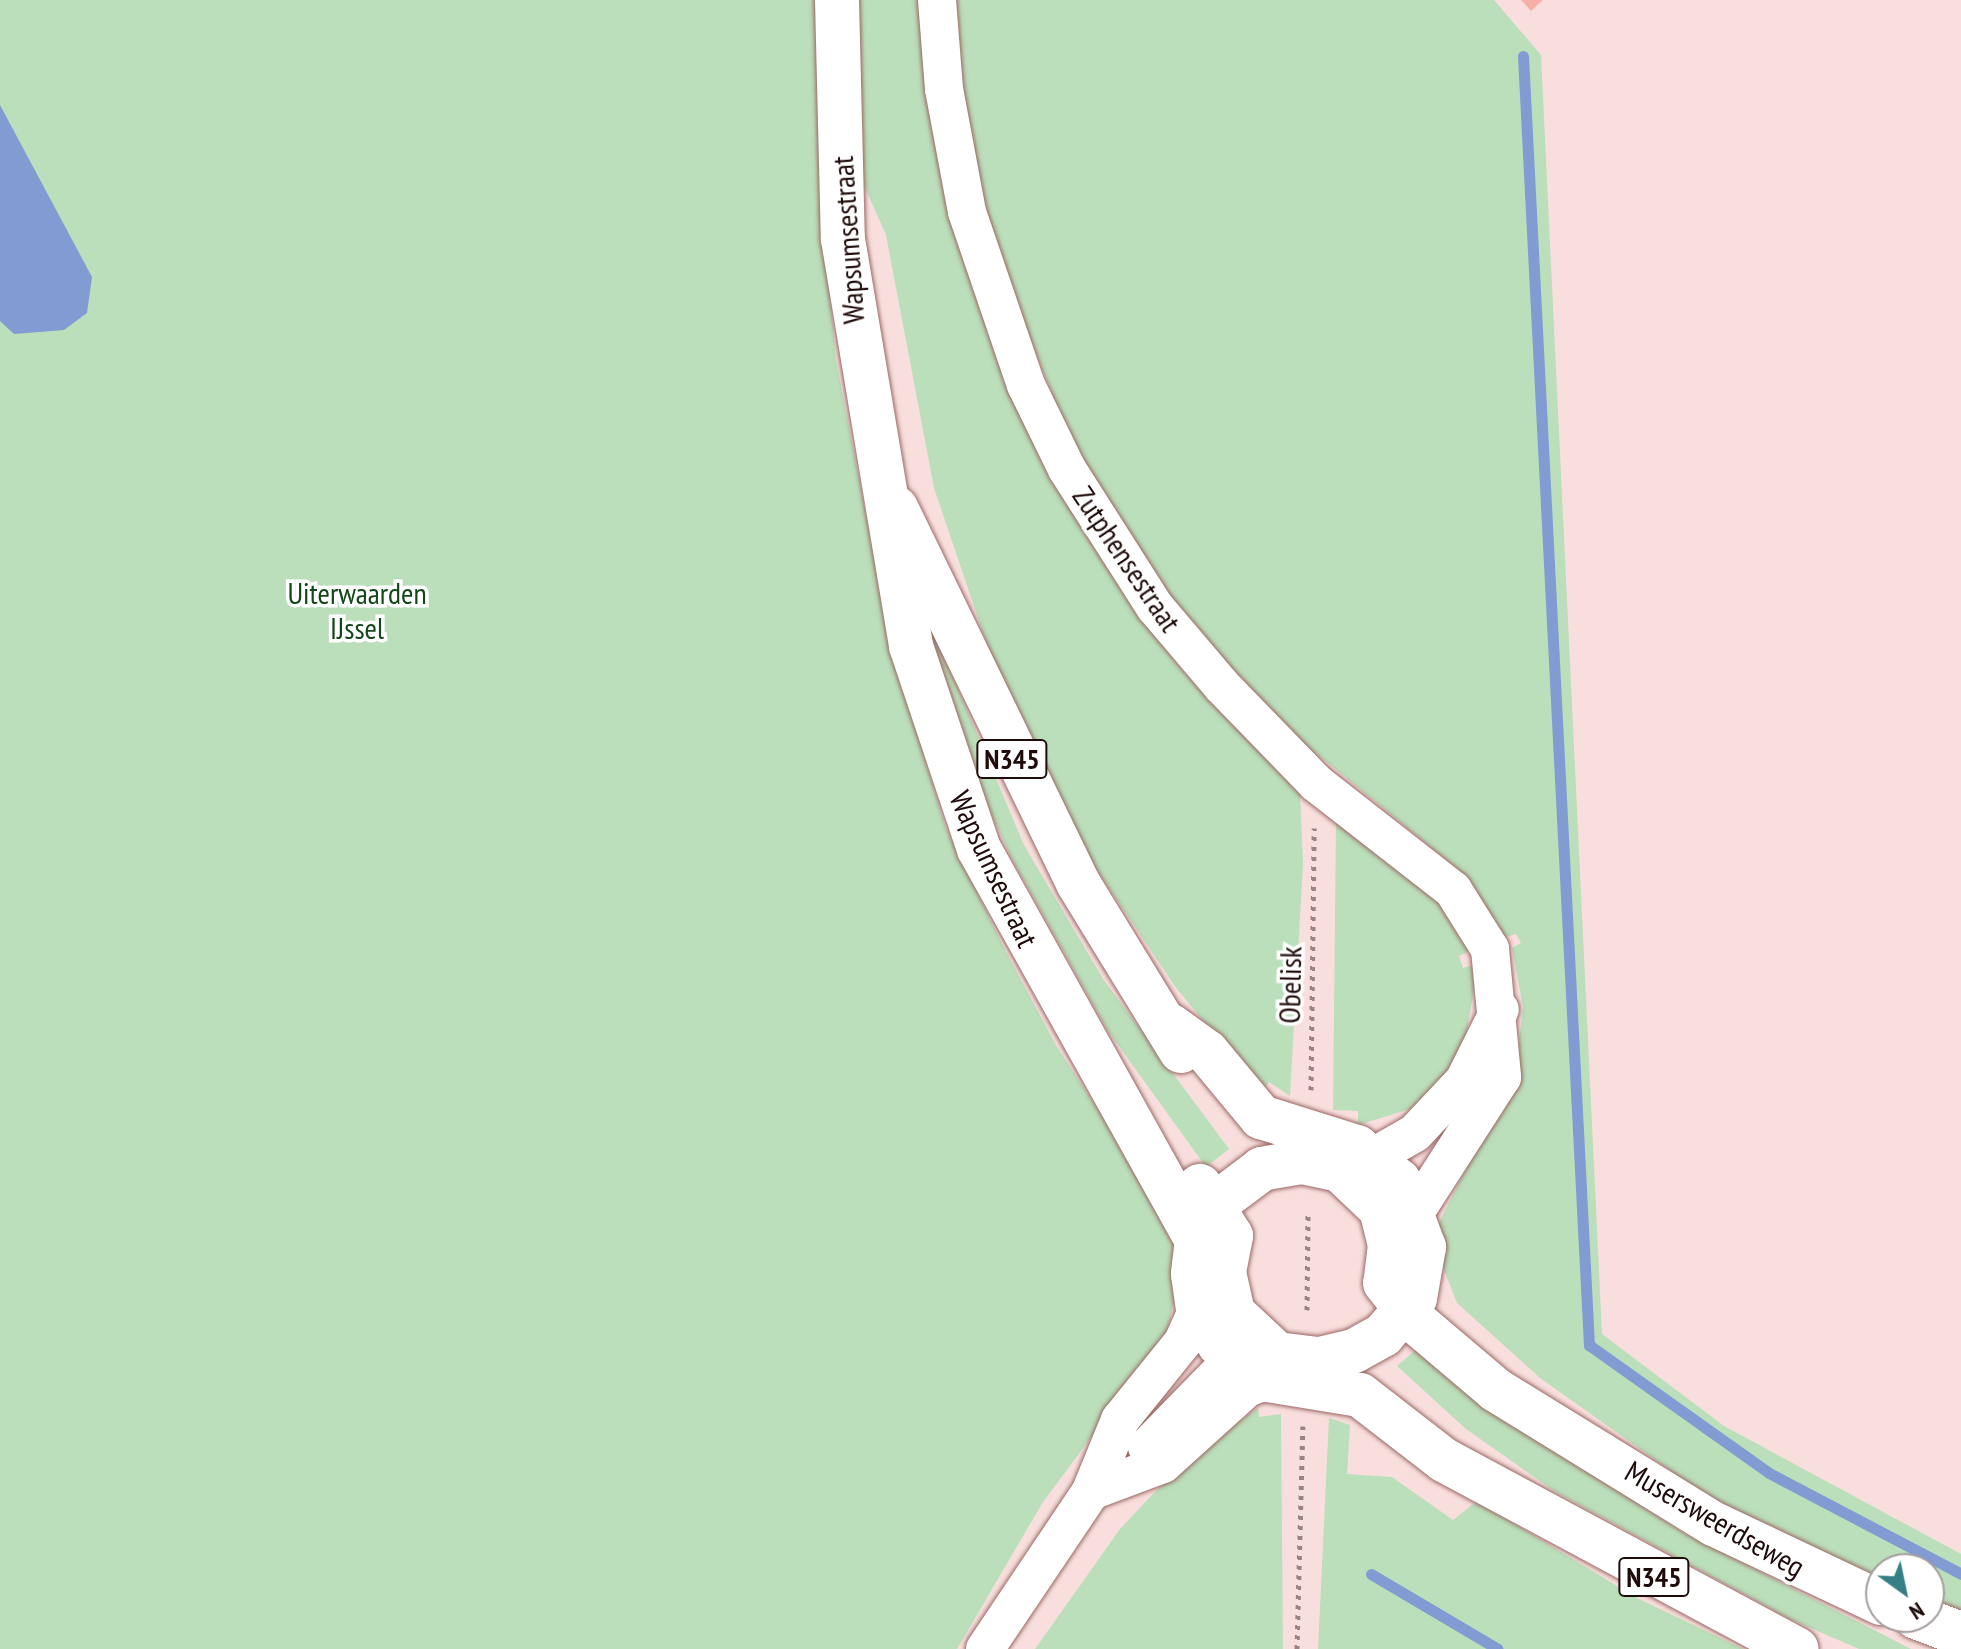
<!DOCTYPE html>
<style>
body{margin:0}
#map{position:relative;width:1961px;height:1649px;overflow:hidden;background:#f8dfdd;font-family:"PT Sans Narrow",sans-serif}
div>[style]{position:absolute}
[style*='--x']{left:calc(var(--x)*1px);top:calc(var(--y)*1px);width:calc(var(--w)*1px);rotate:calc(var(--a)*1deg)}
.green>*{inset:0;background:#badfba}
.water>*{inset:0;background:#829bd2}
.stream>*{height:11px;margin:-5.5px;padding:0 5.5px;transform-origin:5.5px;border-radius:5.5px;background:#829bd2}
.building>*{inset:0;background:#f7afa8}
.path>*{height:5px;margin-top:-2.5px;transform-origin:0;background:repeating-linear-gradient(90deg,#9a8381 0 4px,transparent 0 10px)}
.roads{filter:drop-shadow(0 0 2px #9b6763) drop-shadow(0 0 2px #9b6763)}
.minor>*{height:38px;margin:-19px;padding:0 19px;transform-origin:19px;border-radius:19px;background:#fff}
.major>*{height:44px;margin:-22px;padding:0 22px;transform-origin:22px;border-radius:22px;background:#fff}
span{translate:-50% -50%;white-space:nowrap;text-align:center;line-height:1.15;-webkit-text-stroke:7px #fff;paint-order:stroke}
.shield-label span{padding:2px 6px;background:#fff;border:2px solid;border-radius:6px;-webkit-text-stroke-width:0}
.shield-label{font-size:28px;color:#1f0b0a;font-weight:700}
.street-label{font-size:30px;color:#1f0b0a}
.park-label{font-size:30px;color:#134618}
.north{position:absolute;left:1865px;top:1553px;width:80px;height:80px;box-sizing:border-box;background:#fff;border:2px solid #a59d9d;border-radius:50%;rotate:147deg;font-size:22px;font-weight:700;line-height:32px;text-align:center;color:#1f0b0a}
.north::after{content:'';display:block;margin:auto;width:28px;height:36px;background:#377f86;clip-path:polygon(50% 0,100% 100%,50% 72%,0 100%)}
</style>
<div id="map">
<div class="green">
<i style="clip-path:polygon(0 0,817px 0,820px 194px,836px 360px,874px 556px,926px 763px,946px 828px,1006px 952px,1057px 1047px,1174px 1226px,1178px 1286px,1165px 1338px,1043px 1502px,957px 1649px,0 1649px)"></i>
<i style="clip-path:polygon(858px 0,921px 0,943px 180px,962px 258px,1013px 397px,1055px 484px,1180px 668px,1300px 791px,1303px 864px,1290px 1096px,1269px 1082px,1262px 1092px,1177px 989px,1092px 863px,1003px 692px,934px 488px,886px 235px,863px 183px)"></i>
<i style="clip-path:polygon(953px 0,1494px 0,1541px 55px,1602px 1334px,1724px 1426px,1961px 1554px,1961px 1623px,1929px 1610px,1929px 1569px,1881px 1569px,1881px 1588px,1698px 1490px,1540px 1378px,1457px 1303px,1441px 1262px,1439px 1223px,1516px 1069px,1523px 1007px,1512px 948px,1521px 943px,1516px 934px,1506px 937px,1460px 871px,1268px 714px,1165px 593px,1072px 443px,996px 254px,971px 148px)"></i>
<i style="clip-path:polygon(914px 585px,1024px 845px,1103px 979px,1229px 1149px,1206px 1167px,1108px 1031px,1010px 855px,978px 785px)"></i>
<i style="clip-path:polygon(1336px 820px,1443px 903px,1470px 951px,1459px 956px,1463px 968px,1474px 965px,1475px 983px,1464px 1047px,1423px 1105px,1358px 1125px,1358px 1111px,1333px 1110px)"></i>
<i style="clip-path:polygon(1420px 1346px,1574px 1462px,1682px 1532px,1911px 1649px,1859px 1649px,1790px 1619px,1554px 1491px,1466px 1429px,1397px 1366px)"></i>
<i style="clip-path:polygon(1258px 1408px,1259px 1417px,1281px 1414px,1283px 1649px,1035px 1649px,1120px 1529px,1184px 1461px)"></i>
<i style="clip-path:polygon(1329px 1418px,1350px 1425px,1347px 1474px,1392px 1477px,1453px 1520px,1477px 1501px,1635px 1597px,1743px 1649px,1318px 1649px)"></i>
</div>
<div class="water">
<i style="clip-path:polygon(0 105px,92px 277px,87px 313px,64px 330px,14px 334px,0 321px)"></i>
</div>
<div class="stream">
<i style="--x:1523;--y:56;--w:1291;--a:87.07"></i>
<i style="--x:1589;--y:1345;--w:221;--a:35.4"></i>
<i style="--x:1769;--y:1473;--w:217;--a:27.7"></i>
<i style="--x:1371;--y:1574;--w:147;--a:30.6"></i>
</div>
<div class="building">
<i style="clip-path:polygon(1521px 0,1543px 0,1531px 11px)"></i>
</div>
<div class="path">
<i style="--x:1311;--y:1090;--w:262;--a:-89.3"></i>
<i style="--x:1307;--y:1310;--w:99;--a:-89.4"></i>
<i style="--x:1297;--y:1649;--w:223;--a:-88.5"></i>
</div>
<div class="roads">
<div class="minor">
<i style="--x:937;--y:0;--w:89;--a:85.5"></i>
<i style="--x:944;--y:89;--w:125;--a:79.4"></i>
<i style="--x:967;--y:212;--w:183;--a:71.2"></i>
<i style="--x:1026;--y:385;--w:93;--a:64"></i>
<i style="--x:1067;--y:469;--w:164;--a:57.5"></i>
<i style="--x:1155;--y:607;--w:104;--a:49.7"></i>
<i style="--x:1222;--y:686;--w:135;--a:45.9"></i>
<i style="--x:1316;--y:783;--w:174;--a:38"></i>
<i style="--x:1453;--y:890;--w:70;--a:57.9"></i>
<i style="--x:1490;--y:949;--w:129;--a:84.6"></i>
<i style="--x:1502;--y:1077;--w:159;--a:122.7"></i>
<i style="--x:1373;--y:1157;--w:48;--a:-29.7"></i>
<i style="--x:1415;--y:1133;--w:71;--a:-46.7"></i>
<i style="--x:1464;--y:1081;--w:80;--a:-63.4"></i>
<i style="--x:1147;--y:1447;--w:123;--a:-45.7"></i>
<i style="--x:1091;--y:1491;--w:77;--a:-20.6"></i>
<i style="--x:1163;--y:1464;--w:113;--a:-42.1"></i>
<i style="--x:1247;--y:1388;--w:22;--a:-21"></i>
<i style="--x:985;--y:1649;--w:190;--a:-56.1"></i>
<i style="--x:1091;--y:1491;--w:77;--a:-67.8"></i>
<i style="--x:1120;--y:1420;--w:100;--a:-51.1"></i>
<i style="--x:1183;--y:1342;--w:37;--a:-66"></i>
</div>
<div class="major">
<i style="--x:837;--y:0;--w:239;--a:88.6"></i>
<i style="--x:843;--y:239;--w:413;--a:80.5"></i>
<i style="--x:911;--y:646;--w:214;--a:71.5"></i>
<i style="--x:979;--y:849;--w:448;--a:60.9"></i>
<i style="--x:896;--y:508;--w:417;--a:64.1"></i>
<i style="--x:1078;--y:883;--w:197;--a:58.5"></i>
<i style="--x:1171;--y:1026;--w:44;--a:35.8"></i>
<i style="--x:1207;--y:1052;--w:85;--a:50.3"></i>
<i style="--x:1261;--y:1117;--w:101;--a:17.4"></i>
<i style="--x:1357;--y:1147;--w:54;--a:39"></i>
<i style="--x:1399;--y:1181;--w:71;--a:69.3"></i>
<i style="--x:1424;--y:1247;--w:52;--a:100"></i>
<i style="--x:1415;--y:1298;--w:49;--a:130.9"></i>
<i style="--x:1383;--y:1335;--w:33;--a:151"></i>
<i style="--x:1354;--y:1351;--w:37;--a:167"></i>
<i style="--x:1318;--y:1359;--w:41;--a:-173"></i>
<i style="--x:1277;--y:1354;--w:60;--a:-137"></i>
<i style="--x:1233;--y:1313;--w:42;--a:-102.4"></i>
<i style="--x:1224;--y:1272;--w:37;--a:-79"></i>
<i style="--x:1231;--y:1236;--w:59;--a:-121.8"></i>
<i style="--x:1373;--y:1157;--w:35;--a:158"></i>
<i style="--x:1340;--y:1170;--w:40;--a:-168"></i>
<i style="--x:1301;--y:1162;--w:40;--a:170"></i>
<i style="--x:1262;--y:1169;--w:60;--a:143.1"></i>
<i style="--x:1214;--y:1205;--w:39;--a:116"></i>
<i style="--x:1197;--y:1240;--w:34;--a:97"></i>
<i style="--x:1193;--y:1274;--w:34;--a:82"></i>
<i style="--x:1198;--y:1308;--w:42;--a:59.7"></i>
<i style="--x:1219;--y:1344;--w:61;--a:36.3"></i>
<i style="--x:1268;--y:1380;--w:93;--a:9.3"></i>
<i style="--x:1360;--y:1395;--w:106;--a:37.7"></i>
<i style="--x:1444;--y:1460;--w:400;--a:28.2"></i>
<i style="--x:1340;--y:1170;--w:57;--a:43.6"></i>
<i style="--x:1381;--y:1209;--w:37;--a:76"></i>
<i style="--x:1390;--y:1245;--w:38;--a:97"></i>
<i style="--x:1385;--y:1283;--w:51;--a:51.3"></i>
<i style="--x:1417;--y:1323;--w:104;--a:40.3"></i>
<i style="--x:1496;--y:1390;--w:256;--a:31.6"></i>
<i style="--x:1714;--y:1524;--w:185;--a:25.3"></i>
<i style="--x:1916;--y:1617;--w:48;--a:20.7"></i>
</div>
</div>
<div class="shield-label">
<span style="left:1012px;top:759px">N345</span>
<span style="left:1654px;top:1577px">N345</span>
</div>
<div class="street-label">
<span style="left:848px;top:240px;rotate:-94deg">Wapsumsestraat</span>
<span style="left:1127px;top:559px;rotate:56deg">Zutphensestraat</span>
<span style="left:994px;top:869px;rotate:65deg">Wapsumsestraat</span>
<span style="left:1290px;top:985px;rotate:-89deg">Obelisk</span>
<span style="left:1715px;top:1519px;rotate:30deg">Musersweerdseweg</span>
</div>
<div class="park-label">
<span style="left:357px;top:610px">Uiterwaarden<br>IJssel</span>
</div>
<div class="north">N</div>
</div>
